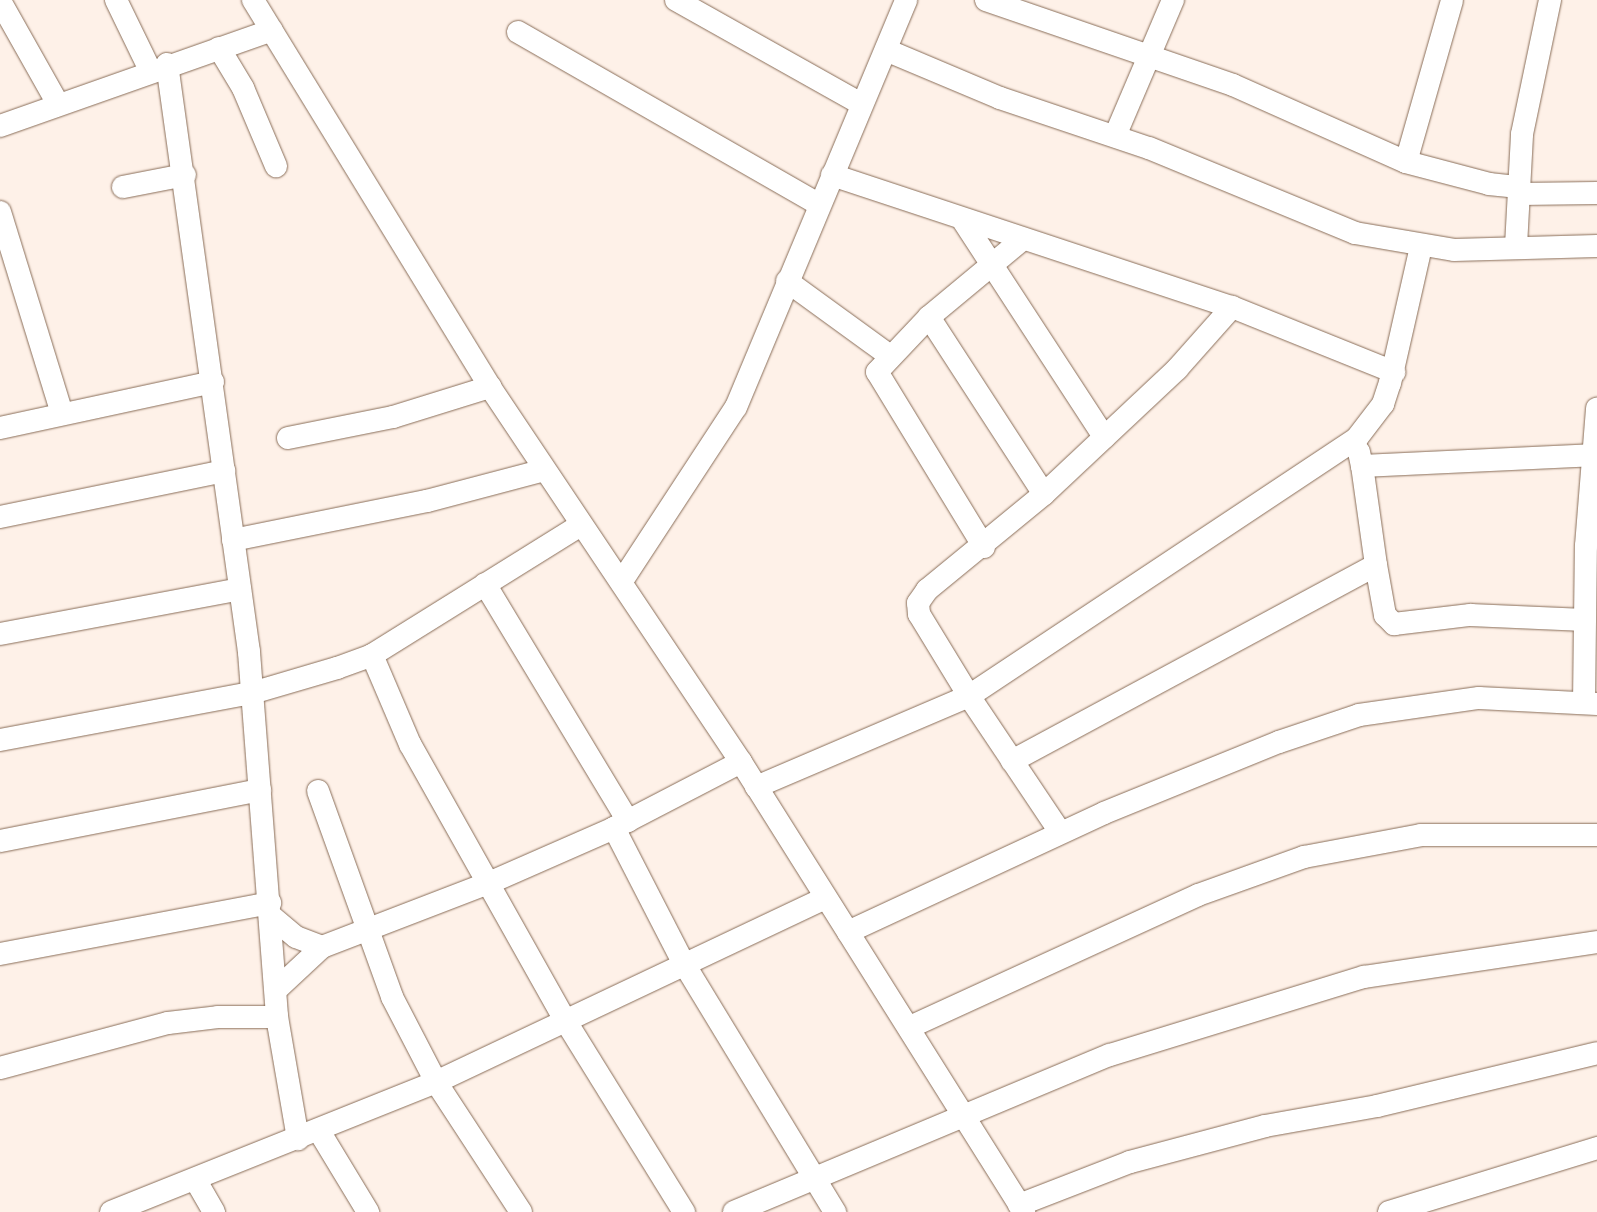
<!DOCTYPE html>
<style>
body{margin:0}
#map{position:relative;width:1597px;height:1212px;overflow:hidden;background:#fef1e8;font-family:"Fira Sans Condensed",sans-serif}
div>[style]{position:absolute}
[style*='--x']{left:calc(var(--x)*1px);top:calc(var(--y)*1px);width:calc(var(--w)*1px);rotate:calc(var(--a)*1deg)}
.roads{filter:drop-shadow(0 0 1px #896d58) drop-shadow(0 0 1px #896d58)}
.minor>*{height:22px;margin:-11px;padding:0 11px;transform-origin:11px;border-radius:11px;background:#fff}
span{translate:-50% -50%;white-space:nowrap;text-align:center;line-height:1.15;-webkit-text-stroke:4px #fef1e8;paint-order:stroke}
</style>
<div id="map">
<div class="roads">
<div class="minor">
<i style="--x:116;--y:0;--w:78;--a:64.1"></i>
<i style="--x:253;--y:0;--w:454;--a:58.5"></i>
<i style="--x:490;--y:387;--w:451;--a:56.2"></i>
<i style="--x:741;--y:762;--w:532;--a:57.83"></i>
<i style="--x:676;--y:0;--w:212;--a:29.3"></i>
<i style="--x:986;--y:0;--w:261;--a:19"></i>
<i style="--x:1233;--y:85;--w:189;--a:24"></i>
<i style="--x:1406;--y:162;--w:86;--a:14.8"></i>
<i style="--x:1489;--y:184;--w:30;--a:6"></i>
<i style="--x:0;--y:1;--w:118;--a:60.6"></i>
<i style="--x:518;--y:32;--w:346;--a:29.8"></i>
<i style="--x:219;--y:48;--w:47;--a:59"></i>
<i style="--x:243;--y:88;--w:85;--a:67.1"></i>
<i style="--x:886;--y:50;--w:124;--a:22.8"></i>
<i style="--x:1000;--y:98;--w:157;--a:18.6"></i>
<i style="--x:1149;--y:148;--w:223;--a:22.4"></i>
<i style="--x:1355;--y:233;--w:100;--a:9.7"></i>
<i style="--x:1454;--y:250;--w:143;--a:-1.6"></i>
<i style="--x:167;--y:64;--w:594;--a:82.06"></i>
<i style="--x:249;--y:652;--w:366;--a:85.6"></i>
<i style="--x:277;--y:1017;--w:124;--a:80.2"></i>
<i style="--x:0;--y:126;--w:288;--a:-19.4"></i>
<i style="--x:1115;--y:136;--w:148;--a:-66.9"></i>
<i style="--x:1406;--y:162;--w:168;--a:-74.1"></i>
<i style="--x:832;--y:175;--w:421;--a:18.3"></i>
<i style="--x:1232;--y:307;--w:175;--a:21.9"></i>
<i style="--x:123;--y:187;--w:63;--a:-11"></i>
<i style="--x:1520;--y:194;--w:77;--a:-0.7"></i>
<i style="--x:0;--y:212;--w:211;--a:72.9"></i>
<i style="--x:964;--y:222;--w:257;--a:56.9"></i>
<i style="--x:1516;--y:246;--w:112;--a:-86.9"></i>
<i style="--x:1522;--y:134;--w:137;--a:-78.2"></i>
<i style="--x:787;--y:281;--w:126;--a:36"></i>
<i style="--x:929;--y:317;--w:211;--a:57"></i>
<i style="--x:0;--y:428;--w:218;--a:-12.2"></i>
<i style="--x:288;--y:438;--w:107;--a:-11.3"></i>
<i style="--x:393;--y:417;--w:102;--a:-17.2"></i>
<i style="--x:1359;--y:452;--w:14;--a:78"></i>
<i style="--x:1362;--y:466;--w:235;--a:-2.7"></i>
<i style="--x:0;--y:517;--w:229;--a:-11.6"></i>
<i style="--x:233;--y:540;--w:198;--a:-11.4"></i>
<i style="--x:427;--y:501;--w:121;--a:-14.8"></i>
<i style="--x:984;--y:547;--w:205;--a:-121.4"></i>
<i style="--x:877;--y:372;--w:76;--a:-46.6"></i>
<i style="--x:929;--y:317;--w:122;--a:-39.7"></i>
<i style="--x:1376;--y:565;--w:51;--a:79.8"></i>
<i style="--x:1385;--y:615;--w:13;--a:45"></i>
<i style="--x:1394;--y:624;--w:77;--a:-6.8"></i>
<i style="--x:1470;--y:615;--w:115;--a:2.5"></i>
<i style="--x:622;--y:581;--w:208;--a:-56.8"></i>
<i style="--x:736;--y:407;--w:441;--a:-67.3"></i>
<i style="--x:485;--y:584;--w:277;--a:58.9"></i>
<i style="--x:0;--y:634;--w:244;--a:-10.6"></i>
<i style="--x:372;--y:655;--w:97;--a:66.9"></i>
<i style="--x:410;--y:744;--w:317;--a:60.7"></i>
<i style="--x:565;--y:1020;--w:226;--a:58.2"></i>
<i style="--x:1584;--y:703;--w:157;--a:-89.3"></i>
<i style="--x:1586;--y:546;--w:138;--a:-85.4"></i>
<i style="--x:0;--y:740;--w:256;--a:-10.6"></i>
<i style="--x:252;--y:693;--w:89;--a:-16.4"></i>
<i style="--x:337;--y:668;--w:37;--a:-20"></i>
<i style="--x:372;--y:655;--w:246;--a:-31.9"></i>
<i style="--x:1012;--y:761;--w:413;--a:-28.3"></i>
<i style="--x:1376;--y:565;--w:100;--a:-98"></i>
<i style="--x:756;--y:787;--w:232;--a:-23.1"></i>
<i style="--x:969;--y:696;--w:466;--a:-33.6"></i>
<i style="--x:1357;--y:438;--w:43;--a:-52.6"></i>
<i style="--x:1383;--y:404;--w:22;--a:-72"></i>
<i style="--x:1390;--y:383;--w:139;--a:-77.2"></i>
<i style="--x:318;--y:791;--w:219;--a:70.2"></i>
<i style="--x:392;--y:997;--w:96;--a:62.6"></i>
<i style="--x:436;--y:1082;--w:155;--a:56.8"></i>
<i style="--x:614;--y:828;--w:151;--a:62.8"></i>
<i style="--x:683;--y:962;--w:293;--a:58.7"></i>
<i style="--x:1060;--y:832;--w:164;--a:-123.8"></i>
<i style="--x:969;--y:696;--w:96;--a:-121.4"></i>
<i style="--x:919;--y:614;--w:11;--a:-95"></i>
<i style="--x:918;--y:603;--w:16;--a:-55"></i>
<i style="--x:927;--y:590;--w:151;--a:-39.4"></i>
<i style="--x:1044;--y:494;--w:183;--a:-43.2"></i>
<i style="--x:1177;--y:369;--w:83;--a:-48.4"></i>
<i style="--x:0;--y:841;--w:265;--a:-11.1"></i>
<i style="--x:272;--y:917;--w:31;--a:40"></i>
<i style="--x:296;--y:937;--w:28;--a:21"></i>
<i style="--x:322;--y:947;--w:179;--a:-21"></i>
<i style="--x:489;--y:883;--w:137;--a:-23.7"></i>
<i style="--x:614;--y:828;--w:143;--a:-27.5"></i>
<i style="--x:848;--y:932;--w:282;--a:-24.9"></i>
<i style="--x:1104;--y:813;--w:189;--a:-22.1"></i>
<i style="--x:1279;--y:742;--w:84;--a:-18.6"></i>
<i style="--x:1359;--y:715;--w:121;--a:-8.1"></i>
<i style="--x:1479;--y:698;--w:118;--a:2.9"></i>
<i style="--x:0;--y:954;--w:275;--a:-10.7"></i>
<i style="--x:277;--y:989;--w:62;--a:-43"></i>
<i style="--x:910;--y:1027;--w:317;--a:-24.6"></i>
<i style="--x:1198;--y:895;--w:113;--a:-19.7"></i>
<i style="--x:1304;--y:857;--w:119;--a:-10.6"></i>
<i style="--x:1421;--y:835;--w:176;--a:0"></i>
<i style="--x:0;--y:1068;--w:174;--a:-15"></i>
<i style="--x:168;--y:1023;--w:50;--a:-6.8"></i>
<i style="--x:218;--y:1017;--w:59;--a:0"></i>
<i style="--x:319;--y:1131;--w:95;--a:58.8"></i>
<i style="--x:195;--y:1179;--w:38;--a:60"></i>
<i style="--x:1019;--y:1205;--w:119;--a:-21.2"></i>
<i style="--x:1130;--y:1162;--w:140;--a:-14.9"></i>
<i style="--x:1265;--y:1126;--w:114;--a:-10.1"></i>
<i style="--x:1377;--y:1106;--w:226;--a:-13.5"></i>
<i style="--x:111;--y:1212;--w:350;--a:-21.8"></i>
<i style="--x:436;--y:1082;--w:430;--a:-25.3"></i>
<i style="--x:734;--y:1212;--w:407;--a:-22.7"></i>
<i style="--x:1110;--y:1055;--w:266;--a:-17.1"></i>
<i style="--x:1364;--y:977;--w:236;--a:-8.5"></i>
<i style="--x:1389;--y:1212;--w:218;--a:-17.1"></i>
</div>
</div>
</div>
